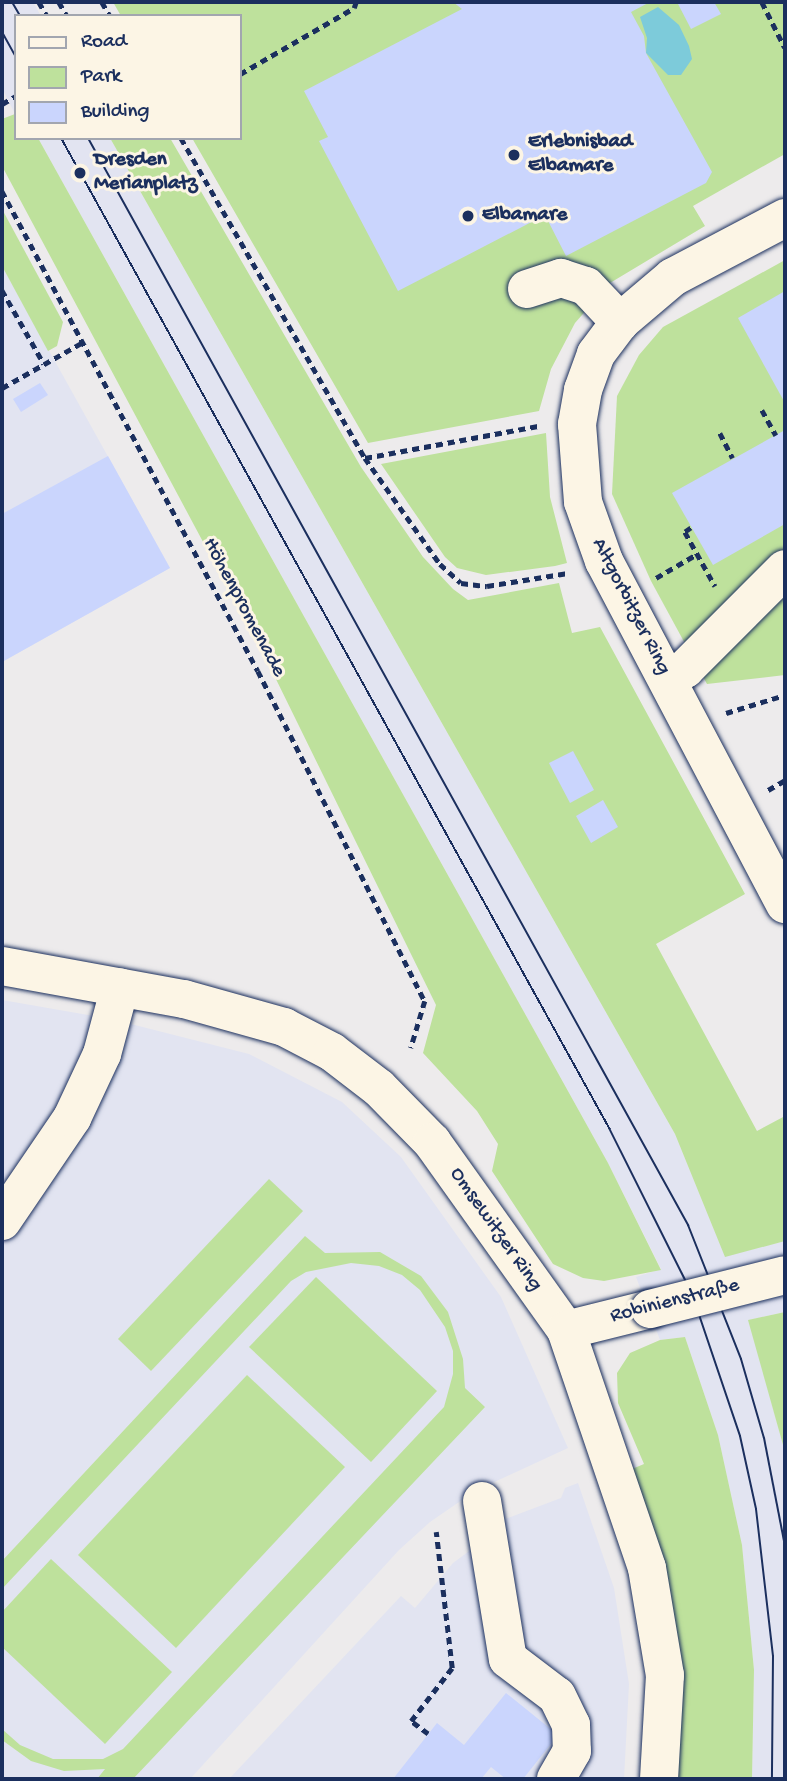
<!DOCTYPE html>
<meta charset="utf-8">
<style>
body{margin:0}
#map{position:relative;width:787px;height:1781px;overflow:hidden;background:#edebec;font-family:"Gochi Hand",sans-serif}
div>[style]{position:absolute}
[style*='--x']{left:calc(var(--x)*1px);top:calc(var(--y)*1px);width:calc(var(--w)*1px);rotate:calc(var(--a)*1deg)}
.built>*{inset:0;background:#e2e4f1}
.green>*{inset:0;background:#bee19c}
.water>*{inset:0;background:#7dcbda}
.building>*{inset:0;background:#cad5fd}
.path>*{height:4.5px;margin-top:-2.25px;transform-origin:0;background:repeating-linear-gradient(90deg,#1b2f5e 0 7px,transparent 0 12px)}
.roads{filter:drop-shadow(0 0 2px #1b2f5e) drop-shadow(0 0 2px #1b2f5e)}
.minor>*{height:38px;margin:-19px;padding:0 19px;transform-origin:19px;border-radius:19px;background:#fcf5e5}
.tram>*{height:2px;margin:-1px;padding:0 1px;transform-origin:1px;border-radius:1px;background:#1b2f5e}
.bridges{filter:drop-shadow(0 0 2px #1b2f5e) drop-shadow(0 0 2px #1b2f5e)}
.minor-bridge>*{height:38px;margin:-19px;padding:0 19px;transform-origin:19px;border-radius:19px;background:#fcf5e5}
.dots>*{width:19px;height:19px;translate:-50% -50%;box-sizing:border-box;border:4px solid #fcf5e5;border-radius:50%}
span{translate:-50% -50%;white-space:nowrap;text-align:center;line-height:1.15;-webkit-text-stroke:6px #fcf5e5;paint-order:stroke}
.poi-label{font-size:21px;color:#1b2f5e;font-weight:700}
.left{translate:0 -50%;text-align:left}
.street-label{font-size:21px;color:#1b2f5e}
.frame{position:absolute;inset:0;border:4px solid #1b2f5e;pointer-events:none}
.legend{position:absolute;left:14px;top:14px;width:228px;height:126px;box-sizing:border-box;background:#fcf5e5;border:2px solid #a2a6af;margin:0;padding:9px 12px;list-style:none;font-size:21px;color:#1b2f5e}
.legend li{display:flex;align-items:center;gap:14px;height:35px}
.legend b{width:35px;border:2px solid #a2a6af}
</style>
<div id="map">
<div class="built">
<i style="clip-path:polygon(2px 2px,33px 2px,41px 16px,16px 16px,16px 116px,2px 88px)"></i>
<i style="clip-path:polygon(38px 138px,110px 138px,675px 1134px,725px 1256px,785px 1241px,785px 1312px,749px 1320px,785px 1452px,785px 1779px,752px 1779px,754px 1670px,742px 1545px,718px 1435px,685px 1337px,660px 1340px,636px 1277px,661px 1269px,608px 1163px)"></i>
<i style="clip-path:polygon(2px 266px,170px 568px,2px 662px)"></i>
<i style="clip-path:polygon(2px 1000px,111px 1019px,249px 1054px,342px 1102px,401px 1157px,501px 1297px,568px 1448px,475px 1491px,430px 1522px,399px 1550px,190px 1779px,2px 1779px)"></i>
<i style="clip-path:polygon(578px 1483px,614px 1588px,629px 1684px,624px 1779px,229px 1779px,401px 1596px,415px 1608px,453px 1563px,499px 1529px,505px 1519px,561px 1498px,565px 1488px)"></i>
</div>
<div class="green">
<i style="clip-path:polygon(113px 2px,785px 2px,785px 154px,693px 206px,705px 226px,610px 283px,575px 323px,551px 369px,539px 411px,368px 443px,192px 138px,240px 138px,240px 16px,121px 16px)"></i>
<i style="clip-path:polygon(15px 114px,16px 138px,38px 138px,608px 1163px,661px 1270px,604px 1281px,583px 1278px,553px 1264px,492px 1171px,498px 1144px,477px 1111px,423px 1053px,436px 1005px,271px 669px,2px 166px,2px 119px)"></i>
<i style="clip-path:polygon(110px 138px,170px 138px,361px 467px,423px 557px,453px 589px,468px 600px,559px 583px,572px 633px,600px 627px,745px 894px,656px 944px,757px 1131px,785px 1116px,785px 1241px,725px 1257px,675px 1134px)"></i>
<i style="clip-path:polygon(2px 209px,63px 322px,57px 346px,48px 351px,2px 266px)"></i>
<i style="clip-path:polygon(785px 260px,785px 675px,707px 684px,651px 581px,612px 494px,617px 396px,639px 355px,663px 327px)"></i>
<i style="clip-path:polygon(546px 433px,550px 497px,567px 563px,555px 566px,486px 575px,457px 568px,445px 557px,381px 464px)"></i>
<i style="clip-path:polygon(269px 1179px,303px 1211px,151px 1371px,118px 1339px)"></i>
<i style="clip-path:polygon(305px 1236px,325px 1253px,380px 1252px,421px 1276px,448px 1312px,463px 1359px,465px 1388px,485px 1407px,133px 1779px,97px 1779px,105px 1769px,64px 1771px,31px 1761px,2px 1740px,2px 1729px,20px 1745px,53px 1759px,103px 1759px,123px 1749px,444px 1407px,453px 1374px,453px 1351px,445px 1327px,420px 1290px,402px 1275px,379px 1266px,351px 1263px,306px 1272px,291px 1281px,2px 1589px,2px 1561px)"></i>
<i style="clip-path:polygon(316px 1277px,437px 1391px,371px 1462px,249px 1347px)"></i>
<i style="clip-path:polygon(785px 1312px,785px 1452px,748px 1320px)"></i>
<i style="clip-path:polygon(685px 1337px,718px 1435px,742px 1545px,754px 1670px,752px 1779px,677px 1779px,632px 1469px,644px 1464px,618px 1403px,617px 1373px,630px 1353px,660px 1340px)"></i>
<i style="clip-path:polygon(247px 1375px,345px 1467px,176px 1648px,78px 1555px)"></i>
<i style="clip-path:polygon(51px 1559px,172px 1672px,105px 1744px,2px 1647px,2px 1612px)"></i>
</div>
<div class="water">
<i style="clip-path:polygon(658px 7px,679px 25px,689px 46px,692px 59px,681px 75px,668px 75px,646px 53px,647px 38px,640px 17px)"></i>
</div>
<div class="building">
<i style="clip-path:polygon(453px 2px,650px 2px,631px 12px,644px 36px,646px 53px,712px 172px,706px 183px,566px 256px,545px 215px,398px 291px,319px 141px,328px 137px,304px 91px,462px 9px)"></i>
<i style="clip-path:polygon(677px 2px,714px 2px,721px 14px,691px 29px)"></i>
<i style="clip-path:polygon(785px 291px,785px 403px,738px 318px)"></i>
<i style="clip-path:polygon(40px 383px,48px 395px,21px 412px,13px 399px)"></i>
<i style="clip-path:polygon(785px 430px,785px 524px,713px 565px,672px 493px)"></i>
<i style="clip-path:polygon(108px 456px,170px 568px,2px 662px,2px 514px)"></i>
<i style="clip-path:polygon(573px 751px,594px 790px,570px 803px,549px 763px)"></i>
<i style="clip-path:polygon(603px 800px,618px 827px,591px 843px,576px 816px)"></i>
<i style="clip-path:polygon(506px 1693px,558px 1735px,523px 1779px,506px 1779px,491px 1767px,481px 1779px,393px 1779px,437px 1723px,464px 1745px)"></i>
</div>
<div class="path">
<i style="--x:39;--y:2;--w:16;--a:60"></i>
<i style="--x:59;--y:2;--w:16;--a:60"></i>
<i style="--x:102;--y:2;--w:16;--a:60"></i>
<i style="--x:762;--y:2;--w:51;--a:63.4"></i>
<i style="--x:240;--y:74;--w:132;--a:-30.1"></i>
<i style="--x:354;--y:8;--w:6;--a:-72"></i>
<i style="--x:2;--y:104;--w:16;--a:-30"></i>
<i style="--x:181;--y:138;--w:369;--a:60.1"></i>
<i style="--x:365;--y:458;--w:130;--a:54.7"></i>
<i style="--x:440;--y:564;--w:28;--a:42"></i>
<i style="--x:461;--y:583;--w:26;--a:7"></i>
<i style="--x:487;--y:586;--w:82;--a:-9.1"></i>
<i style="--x:2;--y:191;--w:544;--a:61.93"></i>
<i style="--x:258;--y:671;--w:370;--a:63.2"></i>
<i style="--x:425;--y:1001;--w:49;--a:106.6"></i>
<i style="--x:2;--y:290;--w:85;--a:60.4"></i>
<i style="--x:2;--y:388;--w:95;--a:-29.5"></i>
<i style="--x:762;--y:410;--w:29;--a:61"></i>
<i style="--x:720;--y:433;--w:28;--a:63"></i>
<i style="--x:365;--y:458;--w:176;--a:-10.5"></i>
<i style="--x:691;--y:528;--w:7;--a:146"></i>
<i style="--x:685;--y:532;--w:62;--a:60.9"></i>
<i style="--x:656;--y:578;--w:48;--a:-30.3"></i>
<i style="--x:726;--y:713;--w:62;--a:-17"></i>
<i style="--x:768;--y:790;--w:20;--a:-30"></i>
<i style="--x:428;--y:1734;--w:21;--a:-143"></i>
<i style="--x:411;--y:1721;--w:67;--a:-52.3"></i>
<i style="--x:452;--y:1668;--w:137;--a:-96.7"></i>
</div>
<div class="roads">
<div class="minor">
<i style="--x:785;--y:218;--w:127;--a:152.2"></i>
<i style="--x:673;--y:277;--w:70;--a:139.7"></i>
<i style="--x:620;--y:322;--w:40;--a:127"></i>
<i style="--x:596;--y:354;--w:38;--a:110"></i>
<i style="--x:583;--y:390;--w:35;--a:100"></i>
<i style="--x:577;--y:424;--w:78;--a:85.6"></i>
<i style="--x:583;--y:502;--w:63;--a:70.4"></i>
<i style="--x:604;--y:561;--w:388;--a:62.2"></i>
<i style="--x:527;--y:289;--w:36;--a:-18"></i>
<i style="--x:561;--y:278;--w:26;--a:18"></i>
<i style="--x:586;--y:286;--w:50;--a:46.6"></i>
<i style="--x:667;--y:679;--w:21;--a:-29"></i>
<i style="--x:685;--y:669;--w:141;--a:-45"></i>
<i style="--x:2;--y:966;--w:185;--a:10.3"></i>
<i style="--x:184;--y:999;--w:104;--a:15.6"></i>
<i style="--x:284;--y:1027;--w:54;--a:27.5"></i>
<i style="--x:332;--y:1052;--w:59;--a:37.5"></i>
<i style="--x:379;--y:1088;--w:76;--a:45.5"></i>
<i style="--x:432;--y:1142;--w:231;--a:54.5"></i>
<i style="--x:566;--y:1330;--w:251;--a:71.2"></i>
<i style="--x:647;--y:1568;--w:109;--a:80.5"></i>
<i style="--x:665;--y:1675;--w:104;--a:93.3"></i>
<i style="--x:2;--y:1221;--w:125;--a:-55.8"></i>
<i style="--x:72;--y:1118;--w:71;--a:-64.9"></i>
<i style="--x:102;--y:1054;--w:69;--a:-75"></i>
<i style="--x:566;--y:1330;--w:87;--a:-14"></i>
<i style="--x:482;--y:1501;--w:160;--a:80.7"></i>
<i style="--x:508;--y:1659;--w:61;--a:37.1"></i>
<i style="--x:557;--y:1696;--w:32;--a:64"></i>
<i style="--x:571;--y:1725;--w:26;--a:88"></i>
<i style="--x:572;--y:1751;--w:32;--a:120"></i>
</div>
</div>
<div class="tram">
<i style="--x:12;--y:2;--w:16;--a:60"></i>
<i style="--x:2;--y:32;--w:29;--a:61"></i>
<i style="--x:61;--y:138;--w:1132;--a:61.03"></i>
<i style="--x:609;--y:1128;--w:186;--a:63.4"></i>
<i style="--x:692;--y:1294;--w:150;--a:71.3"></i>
<i style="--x:740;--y:1436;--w:75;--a:77.6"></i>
<i style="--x:756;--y:1509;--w:148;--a:83.4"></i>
<i style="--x:773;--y:1656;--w:123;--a:90.5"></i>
<i style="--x:88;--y:138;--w:1242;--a:61.1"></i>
<i style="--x:688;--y:1225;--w:144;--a:68.4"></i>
<i style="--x:741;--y:1359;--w:82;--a:73.8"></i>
<i style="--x:764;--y:1438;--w:110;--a:79"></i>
</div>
<div class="bridges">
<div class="minor-bridge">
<i style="--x:650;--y:1309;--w:139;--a:-14.1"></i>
</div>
</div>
<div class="dots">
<i style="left:514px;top:155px;background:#1b2f5e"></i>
<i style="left:80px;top:173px;background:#1b2f5e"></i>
<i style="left:468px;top:216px;background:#1b2f5e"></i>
</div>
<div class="poi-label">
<span class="left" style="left:528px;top:155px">Erlebnisbad<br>Elbamare</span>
<span class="left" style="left:94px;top:173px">Dresden<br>Merianplatz</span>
<span class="left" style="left:482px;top:216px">Elbamare</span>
</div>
<div class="street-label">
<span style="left:630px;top:607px;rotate:63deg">Altgorbitzer Ring</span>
<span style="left:243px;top:608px;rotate:62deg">Höhenpromenade</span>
<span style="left:495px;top:1230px;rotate:55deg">Omsewitzer Ring</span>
<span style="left:675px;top:1302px;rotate:-14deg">Robinienstraße</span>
</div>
<div class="frame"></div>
<ul class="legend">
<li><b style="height:9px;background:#fcf5e5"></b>Road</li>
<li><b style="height:19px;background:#bee19c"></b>Park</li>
<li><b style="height:19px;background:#cad5fd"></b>Building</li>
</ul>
</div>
